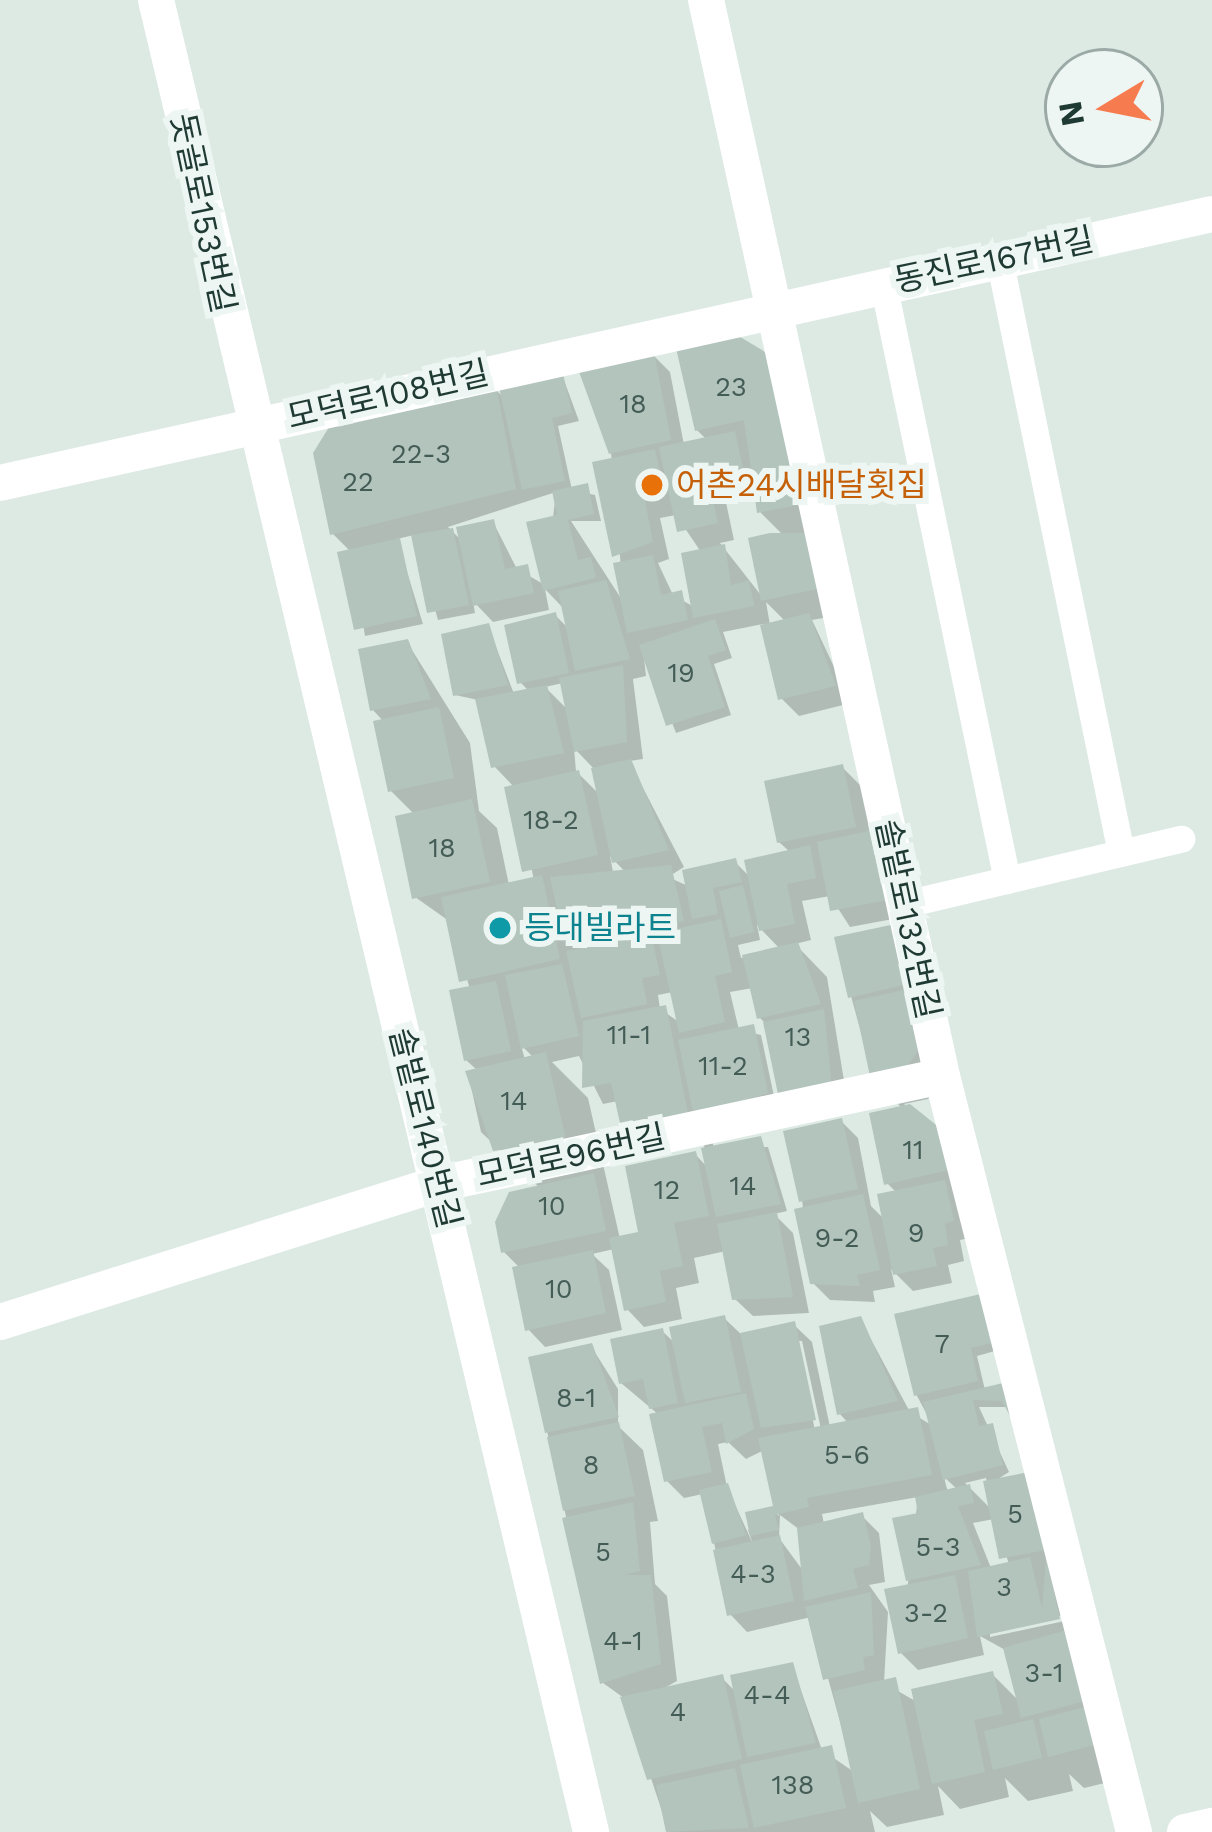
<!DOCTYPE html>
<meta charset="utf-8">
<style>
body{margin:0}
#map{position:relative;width:1212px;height:1832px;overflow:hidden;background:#ddeae4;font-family:"Work Sans","Noto Sans KR",sans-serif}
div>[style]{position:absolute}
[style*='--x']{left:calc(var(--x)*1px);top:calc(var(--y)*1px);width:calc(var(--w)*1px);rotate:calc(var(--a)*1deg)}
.shadow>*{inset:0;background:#0003}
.building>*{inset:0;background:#b3c4bd}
.service>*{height:27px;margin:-13.5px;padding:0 13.5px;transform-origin:13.5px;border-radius:13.5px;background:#fff}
.minor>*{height:36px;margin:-18px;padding:0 18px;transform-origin:18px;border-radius:18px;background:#fff}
.tertiary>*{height:36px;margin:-18px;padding:0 18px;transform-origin:18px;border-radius:18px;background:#fff}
.dots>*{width:33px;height:33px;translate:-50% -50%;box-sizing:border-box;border:6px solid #edf6f2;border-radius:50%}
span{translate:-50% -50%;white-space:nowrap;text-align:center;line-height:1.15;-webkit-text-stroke:12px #edf6f2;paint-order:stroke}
.number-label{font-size:27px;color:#445c56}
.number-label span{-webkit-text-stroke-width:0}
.street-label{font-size:33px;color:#1f3933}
.food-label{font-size:33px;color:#c56008}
.left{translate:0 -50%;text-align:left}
.culture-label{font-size:33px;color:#0d838f}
.north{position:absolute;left:1044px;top:48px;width:120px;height:120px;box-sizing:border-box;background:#edf6f2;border:3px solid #9baaa6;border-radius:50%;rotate:260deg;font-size:33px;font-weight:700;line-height:48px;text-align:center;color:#1f3933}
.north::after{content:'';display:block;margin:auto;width:42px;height:54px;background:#f67b4f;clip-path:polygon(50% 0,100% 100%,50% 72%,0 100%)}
</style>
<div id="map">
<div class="shadow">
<i style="clip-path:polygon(evenodd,736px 338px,846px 614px,812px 620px,851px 703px,799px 716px,781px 698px,763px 624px,723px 632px,732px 658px,714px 664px,731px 715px,676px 733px,643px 649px,646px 676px,633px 679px,643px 759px,629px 761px,684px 867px,668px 877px,688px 886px,735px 862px,750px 877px,791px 853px,779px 842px,842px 767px,860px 785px,909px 916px,850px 927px,830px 896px,802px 901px,811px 940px,795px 944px,827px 977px,848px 1105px,760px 1018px,753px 988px,730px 992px,739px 1030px,761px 1035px,775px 1101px,708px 1122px,714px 1149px,768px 1147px,787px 1211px,774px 1214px,793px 1233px,809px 1313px,753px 1316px,735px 1299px,726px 1251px,694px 1258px,699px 1283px,676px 1288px,682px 1319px,644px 1327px,627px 1309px,614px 1249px,592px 1254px,609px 1270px,622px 1330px,545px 1347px,528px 1329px,520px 1268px,504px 1252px,540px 1188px,481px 1132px,468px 1073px,478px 1071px,466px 1060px,470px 989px,449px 921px,415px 897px,415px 815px,391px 791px,384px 722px,373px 710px,407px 642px,470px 743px,479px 811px,497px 828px,509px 885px,534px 880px,514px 787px,494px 766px,478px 700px,455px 695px,488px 626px,514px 694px,529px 691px,520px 682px,555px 615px,569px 629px,564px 609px,545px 589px,549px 610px,493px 622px,473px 601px,475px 613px,438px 620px,414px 535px,397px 539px,423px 624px,365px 636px,351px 552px,333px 534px,495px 389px,505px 399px,561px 372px,579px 421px,558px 426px,572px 490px,595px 495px,601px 521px,571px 521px,624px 603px,611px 452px,653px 355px,670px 372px,684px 445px,707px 440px,697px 430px,736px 338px,756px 486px,760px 512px,786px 538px,764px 599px,720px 543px,734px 540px,724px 493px,756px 486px,736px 338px,556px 492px,545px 585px,517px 569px,493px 522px,463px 542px,448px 527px,556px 492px,736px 338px,676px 515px,701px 552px,694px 607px,673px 595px,658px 563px,669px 559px,660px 518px,676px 515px,736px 338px,766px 602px,786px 622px,770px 625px,766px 602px,736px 338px,563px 683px,569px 711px,545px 687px,563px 683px,736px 338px,574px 748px,594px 769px,600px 795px,576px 771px,574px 748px,736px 338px,610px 856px,630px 877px,613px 872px,610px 856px,736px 338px,757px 925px,780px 949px,741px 958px,738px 945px,760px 940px,757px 925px,736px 338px,673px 992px,679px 1022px,660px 1009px,658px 995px,673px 992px,736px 338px,521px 1045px,534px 1058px,525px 1060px,521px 1045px,736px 338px,579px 1056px,603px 1104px,618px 1101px,704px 1145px,708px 1168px,695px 1154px,645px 1233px,620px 1239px,588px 1098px,552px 1062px,579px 1056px)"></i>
<i style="clip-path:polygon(899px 926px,949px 1068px,928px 1099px,904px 1104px,943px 1134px,969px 1238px,960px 1240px,964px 1261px,948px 1265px,952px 1283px,913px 1291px,891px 1269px,895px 1287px,873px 1291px,875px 1302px,830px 1300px,813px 1283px,802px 1200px,841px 1121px,858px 1138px,871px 1206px,885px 1220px,897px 1193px,887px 1183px,903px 1109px,874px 1080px,851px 996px)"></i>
<i style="clip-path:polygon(evenodd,984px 1296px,1002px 1349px,977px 1356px,985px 1390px,1013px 1407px,979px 1407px,1009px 1472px,993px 1482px,1028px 1475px,1126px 1778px,1084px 1788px,1069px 1774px,1073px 1791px,1028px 1801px,1005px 1778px,1009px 1797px,960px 1809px,938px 1786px,944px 1815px,887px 1827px,870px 1811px,875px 1832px,669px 1832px,624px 1698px,603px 1683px,547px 1431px,591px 1346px,618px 1389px,618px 1426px,643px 1450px,658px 1521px,650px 1522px,655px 1584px,667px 1596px,677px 1681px,659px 1691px,722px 1678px,737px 1693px,792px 1665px,822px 1750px,854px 1772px,811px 1617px,747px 1632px,730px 1614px,703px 1494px,684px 1498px,667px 1481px,659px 1415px,621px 1383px,662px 1331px,676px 1344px,724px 1318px,743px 1336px,794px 1325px,812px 1342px,830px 1427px,849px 1424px,839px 1413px,860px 1319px,910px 1412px,933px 1426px,916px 1394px,984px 1296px,796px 1341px,802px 1341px,822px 1434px,816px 1435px,796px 1341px,984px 1296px,728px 1442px,746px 1459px,764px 1450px,779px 1516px,772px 1509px,748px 1530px,753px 1544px,727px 1487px,718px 1444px,728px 1442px,984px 1296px,944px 1477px,958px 1490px,948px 1493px,944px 1477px,984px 1296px,986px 1478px,993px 1511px,965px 1483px,986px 1478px,984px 1296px,918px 1497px,900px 1652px,918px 1670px,984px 1655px,980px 1636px,1007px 1651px,1020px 1702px,992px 1674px,917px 1702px,884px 1683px,888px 1612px,869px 1585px,885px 1582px,879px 1533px,862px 1516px,824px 1524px,822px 1514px,918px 1497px,984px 1296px,780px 1515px,800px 1530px,804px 1572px,779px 1538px,780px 1515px,984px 1296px,994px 1519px,1009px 1564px,991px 1568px,973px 1523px,994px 1519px,984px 1296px,1068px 1614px,1069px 1620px,990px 1637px,990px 1631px,1068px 1614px)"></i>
</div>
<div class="building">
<i style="clip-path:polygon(737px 335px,770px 355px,803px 504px,757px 513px,744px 420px,695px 431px,676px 348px)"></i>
<i style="clip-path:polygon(654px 352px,671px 440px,609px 454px,578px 369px)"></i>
<i style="clip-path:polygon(562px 369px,572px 413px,552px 418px,565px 481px,522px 490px,498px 383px)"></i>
<i style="clip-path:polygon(496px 386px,516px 489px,330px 535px,313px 453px,334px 419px)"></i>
<i style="clip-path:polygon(735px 431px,743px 469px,708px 476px,718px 523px,677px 532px,659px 447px)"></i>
<i style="clip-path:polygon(655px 449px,665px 497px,645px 501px,653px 542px,612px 557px,592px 462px)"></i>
<i style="clip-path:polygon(588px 483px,594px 514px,568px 520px,578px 560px,591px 557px,596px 578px,543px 591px,526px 522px,557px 515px,552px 491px)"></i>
<i style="clip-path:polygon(494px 519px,505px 569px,528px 564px,534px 593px,473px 606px,456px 527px)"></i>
<i style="clip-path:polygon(453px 528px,469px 605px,427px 613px,411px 535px)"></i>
<i style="clip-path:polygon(770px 533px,811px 533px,822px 588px,761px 601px,748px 538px)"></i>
<i style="clip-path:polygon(400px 538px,417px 616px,354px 630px,337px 552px)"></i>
<i style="clip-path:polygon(725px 544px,731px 585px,749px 580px,754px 606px,693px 618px,681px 553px)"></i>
<i style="clip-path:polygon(653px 555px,661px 595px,682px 590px,688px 620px,627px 633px,613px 563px)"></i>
<i style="clip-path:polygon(606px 580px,630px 659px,575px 671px,558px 591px)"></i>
<i style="clip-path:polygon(556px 612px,569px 673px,517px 684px,504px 625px)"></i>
<i style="clip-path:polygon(809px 613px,836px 686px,778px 700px,760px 625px)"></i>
<i style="clip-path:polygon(715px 619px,726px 650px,708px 656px,725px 707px,666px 726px,639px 645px)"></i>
<i style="clip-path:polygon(489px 623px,508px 685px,453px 696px,441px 634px)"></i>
<i style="clip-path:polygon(408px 639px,431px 699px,370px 711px,358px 649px)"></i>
<i style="clip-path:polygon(623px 665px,627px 742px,574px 752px,559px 678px)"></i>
<i style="clip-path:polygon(547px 685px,564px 753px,491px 768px,475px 699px)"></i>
<i style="clip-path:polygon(439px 707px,454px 778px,388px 792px,373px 721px)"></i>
<i style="clip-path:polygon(631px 759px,669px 850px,612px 863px,591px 768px)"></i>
<i style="clip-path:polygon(843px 764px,856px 827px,777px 843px,764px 781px)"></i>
<i style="clip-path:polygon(579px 770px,598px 855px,522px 872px,504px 787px)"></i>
<i style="clip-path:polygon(472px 799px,490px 882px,412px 899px,395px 816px)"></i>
<i style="clip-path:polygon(878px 829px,893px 899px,830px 911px,817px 842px)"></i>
<i style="clip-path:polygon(810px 845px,816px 878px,787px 884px,795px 924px,759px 931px,744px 860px)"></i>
<i style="clip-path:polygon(736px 858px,742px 882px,713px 888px,718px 914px,692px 919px,682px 870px)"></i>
<i style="clip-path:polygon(671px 865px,684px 921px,565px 946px,550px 877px)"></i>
<i style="clip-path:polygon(542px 875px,560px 959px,459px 982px,441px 897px)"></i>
<i style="clip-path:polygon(743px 885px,754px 932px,730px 938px,719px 891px)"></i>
<i style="clip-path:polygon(721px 919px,732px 972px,715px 976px,725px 1022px,679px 1033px,657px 933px)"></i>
<i style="clip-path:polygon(900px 923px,912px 983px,848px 998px,834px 937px)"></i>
<i style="clip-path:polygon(651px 933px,660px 975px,642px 978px,647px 1004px,581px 1018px,566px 951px)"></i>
<i style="clip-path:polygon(798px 942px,821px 1004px,757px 1019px,742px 955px)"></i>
<i style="clip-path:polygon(562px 964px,579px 1036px,521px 1049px,505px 975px)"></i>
<i style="clip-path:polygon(496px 981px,511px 1051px,464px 1061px,449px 990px)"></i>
<i style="clip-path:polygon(913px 988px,925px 1041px,902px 1074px,871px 1081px,854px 1001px)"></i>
<i style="clip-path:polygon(666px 1005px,689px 1118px,622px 1132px,611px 1083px,582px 1088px,583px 1021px)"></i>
<i style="clip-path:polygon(824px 1009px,832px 1088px,779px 1099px,763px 1022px)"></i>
<i style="clip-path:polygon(754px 1024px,768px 1093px,694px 1117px,678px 1040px)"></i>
<i style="clip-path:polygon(546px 1052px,566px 1140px,493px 1151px,465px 1071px)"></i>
<i style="clip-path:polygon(910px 1104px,945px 1132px,953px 1169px,884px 1185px,869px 1113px)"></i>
<i style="clip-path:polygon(842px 1118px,858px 1189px,799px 1202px,783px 1131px)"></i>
<i style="clip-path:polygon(761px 1136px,781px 1204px,716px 1217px,701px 1148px)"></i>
<i style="clip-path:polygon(696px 1151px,709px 1216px,674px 1223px,683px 1266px,660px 1271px,666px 1302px,624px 1311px,609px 1238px,638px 1232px,625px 1166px)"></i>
<i style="clip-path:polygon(594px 1173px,606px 1231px,501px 1253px,495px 1222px,509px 1192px)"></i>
<i style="clip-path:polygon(945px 1180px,954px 1221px,945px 1223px,948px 1245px,933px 1248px,937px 1266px,893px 1275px,877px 1194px)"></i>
<i style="clip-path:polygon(863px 1194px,880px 1270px,857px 1275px,860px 1286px,810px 1284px,794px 1209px)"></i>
<i style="clip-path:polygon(777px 1212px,793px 1297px,732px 1300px,717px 1224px)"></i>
<i style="clip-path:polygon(593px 1250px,606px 1313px,525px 1331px,512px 1267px)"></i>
<i style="clip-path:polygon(985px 1293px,996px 1342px,971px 1348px,978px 1381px,914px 1396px,894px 1314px)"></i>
<i style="clip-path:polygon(725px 1315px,741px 1392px,685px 1403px,669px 1327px)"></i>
<i style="clip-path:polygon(861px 1316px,898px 1401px,837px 1415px,819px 1326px)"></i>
<i style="clip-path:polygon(795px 1321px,816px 1420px,761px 1428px,740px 1333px)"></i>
<i style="clip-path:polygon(663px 1328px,678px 1403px,649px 1409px,643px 1379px,619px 1384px,610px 1339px)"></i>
<i style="clip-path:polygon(592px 1343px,619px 1417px,545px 1433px,528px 1357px)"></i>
<i style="clip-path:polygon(1003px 1383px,1011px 1418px,1002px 1401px,973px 1400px,979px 1426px,993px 1423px,1003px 1465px,943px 1480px,923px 1402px)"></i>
<i style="clip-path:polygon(746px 1393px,754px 1429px,726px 1444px,722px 1423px,702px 1427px,712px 1472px,664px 1482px,649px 1414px)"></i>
<i style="clip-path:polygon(918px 1407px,932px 1475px,807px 1498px,809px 1507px,775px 1515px,779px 1530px,750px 1536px,745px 1512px,773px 1506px,758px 1438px)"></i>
<i style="clip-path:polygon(619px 1422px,635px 1496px,563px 1511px,547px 1437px)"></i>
<i style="clip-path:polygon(1029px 1472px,1046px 1550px,999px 1559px,983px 1481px)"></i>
<i style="clip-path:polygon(728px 1483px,746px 1535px,712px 1544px,699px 1490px)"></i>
<i style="clip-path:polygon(970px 1484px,974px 1503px,958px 1506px,981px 1565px,906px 1581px,892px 1518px,918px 1513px,915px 1497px)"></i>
<i style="clip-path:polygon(633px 1502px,640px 1571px,625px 1575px,651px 1575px,661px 1664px,600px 1684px,562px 1518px)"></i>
<i style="clip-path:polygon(863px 1512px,871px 1547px,869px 1565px,853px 1569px,858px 1588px,804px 1601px,797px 1528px)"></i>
<i style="clip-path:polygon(780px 1535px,794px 1601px,727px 1616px,713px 1550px)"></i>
<i style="clip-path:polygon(1030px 1557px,1042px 1608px,1046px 1557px,1060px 1619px,977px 1637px,968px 1571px)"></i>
<i style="clip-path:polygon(955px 1575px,968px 1638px,898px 1654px,884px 1589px)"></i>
<i style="clip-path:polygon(871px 1592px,874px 1655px,863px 1657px,865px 1670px,823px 1680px,805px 1607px)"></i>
<i style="clip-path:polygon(1067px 1630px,1085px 1701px,1021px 1718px,1003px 1648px)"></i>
<i style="clip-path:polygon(793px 1662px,816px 1743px,747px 1757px,730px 1675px)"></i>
<i style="clip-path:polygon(993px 1671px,1003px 1714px,974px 1720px,985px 1772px,932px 1784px,911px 1689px)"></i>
<i style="clip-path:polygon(723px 1674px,742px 1759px,647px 1780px,620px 1697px)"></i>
<i style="clip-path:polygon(896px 1677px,920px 1789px,858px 1803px,833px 1691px)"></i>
<i style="clip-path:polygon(1085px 1707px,1095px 1745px,1048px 1757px,1039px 1719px)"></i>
<i style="clip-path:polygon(1033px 1719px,1042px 1758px,993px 1770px,984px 1731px)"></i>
<i style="clip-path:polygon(832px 1745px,846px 1808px,754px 1828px,740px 1765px)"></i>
<i style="clip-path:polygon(735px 1768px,749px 1828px,666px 1832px,656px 1785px)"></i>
</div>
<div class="service">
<i style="--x:999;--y:258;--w:607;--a:78.41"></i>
<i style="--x:883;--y:283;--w:610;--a:78.27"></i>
<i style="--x:905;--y:904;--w:284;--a:-13.3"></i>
</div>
<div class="minor">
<i style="--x:706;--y:0;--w:1102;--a:77.63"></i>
<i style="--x:942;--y:1076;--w:780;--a:75.75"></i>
<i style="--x:0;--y:483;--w:1241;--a:-12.51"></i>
<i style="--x:0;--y:1322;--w:460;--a:-17.5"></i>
<i style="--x:439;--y:1184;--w:514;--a:-12.12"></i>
</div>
<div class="tertiary">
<i style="--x:156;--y:0;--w:1883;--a:76.64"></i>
<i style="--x:1185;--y:1832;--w:28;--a:-13"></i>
</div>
<div class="dots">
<i style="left:652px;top:485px;background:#e8710a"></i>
<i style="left:500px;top:928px;background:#0f9aa8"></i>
</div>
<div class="number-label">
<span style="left:731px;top:388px">23</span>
<span style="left:633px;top:405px">18</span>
<span style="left:421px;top:455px">22-3</span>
<span style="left:358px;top:483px">22</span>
<span style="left:681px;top:674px">19</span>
<span style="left:551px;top:821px">18-2</span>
<span style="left:442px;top:849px">18</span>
<span style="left:629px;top:1036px">11-1</span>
<span style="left:798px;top:1038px">13</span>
<span style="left:723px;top:1067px">11-2</span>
<span style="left:514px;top:1102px">14</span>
<span style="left:913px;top:1151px">11</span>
<span style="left:743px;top:1187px">14</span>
<span style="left:667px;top:1191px">12</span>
<span style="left:552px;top:1207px">10</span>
<span style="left:916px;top:1234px">9</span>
<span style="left:837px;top:1239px">9-2</span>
<span style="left:559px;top:1290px">10</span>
<span style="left:942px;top:1345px">7</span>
<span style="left:576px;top:1399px">8-1</span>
<span style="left:847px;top:1456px">5-6</span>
<span style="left:591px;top:1466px">8</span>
<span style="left:1015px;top:1515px">5</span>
<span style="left:938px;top:1548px">5-3</span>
<span style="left:603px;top:1553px">5</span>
<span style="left:753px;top:1575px">4-3</span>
<span style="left:1004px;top:1588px">3</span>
<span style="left:926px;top:1614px">3-2</span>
<span style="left:623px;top:1642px">4-1</span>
<span style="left:1044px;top:1674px">3-1</span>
<span style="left:767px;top:1696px">4-4</span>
<span style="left:678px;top:1713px">4</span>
<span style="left:793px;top:1786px">138</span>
</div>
<div class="street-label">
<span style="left:203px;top:213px;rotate:78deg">돗골로153번길</span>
<span style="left:994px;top:260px;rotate:-12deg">동진로167번길</span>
<span style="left:388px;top:395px;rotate:-13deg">모덕로108번길</span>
<span style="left:908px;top:919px;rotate:78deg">솔밭로132번길</span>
<span style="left:425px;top:1128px;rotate:76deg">솔밭로140번길</span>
<span style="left:571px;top:1156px;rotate:-12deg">모덕로96번길</span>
</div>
<div class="food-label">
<span class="left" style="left:676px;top:485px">어촌24시배달횟집</span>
</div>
<div class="culture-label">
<span class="left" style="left:524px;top:928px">등대빌라트</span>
</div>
<div class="north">N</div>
</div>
